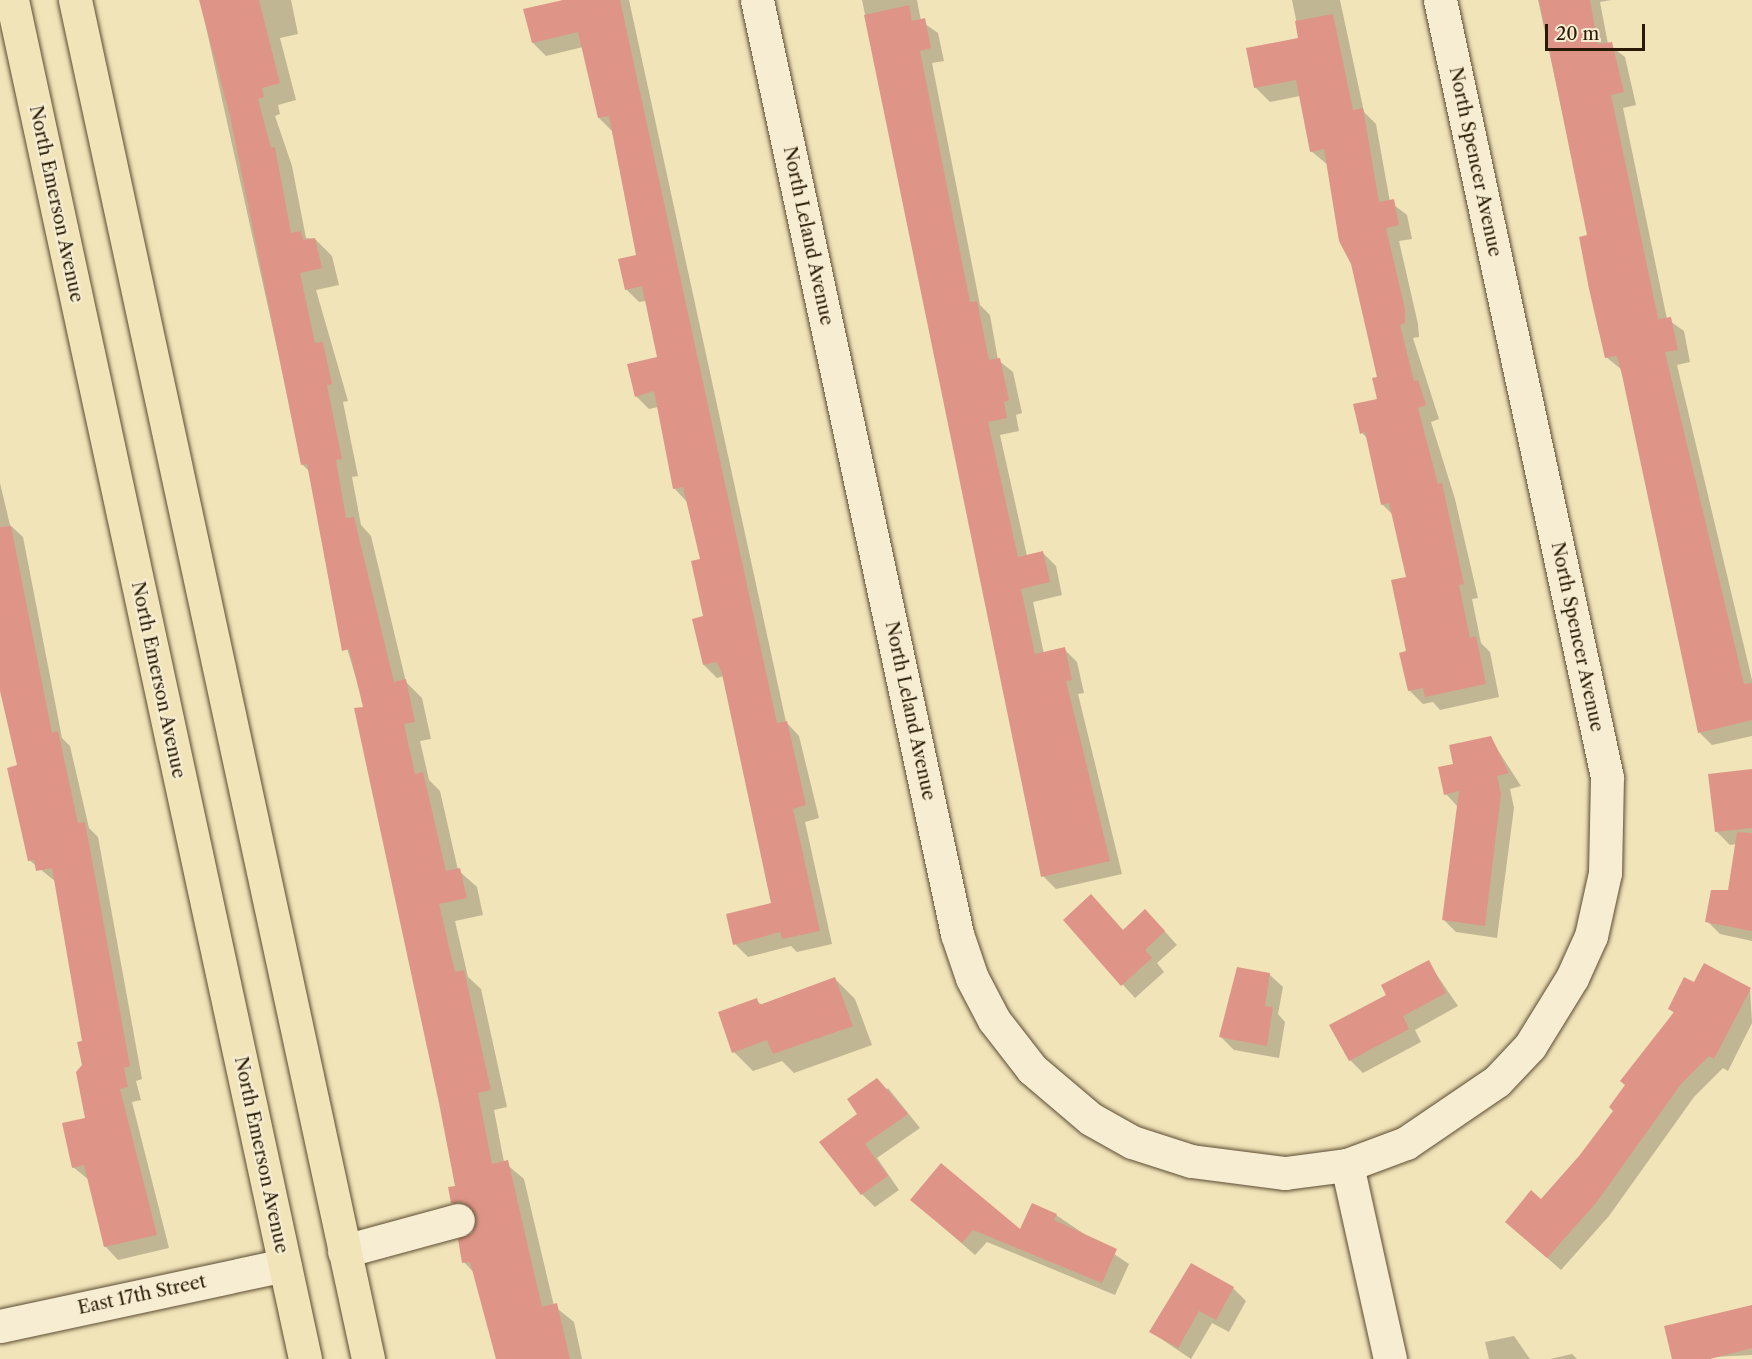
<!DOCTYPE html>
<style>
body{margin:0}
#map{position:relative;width:1752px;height:1359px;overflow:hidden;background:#f1e4b9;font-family:"Libre Caslon Text",serif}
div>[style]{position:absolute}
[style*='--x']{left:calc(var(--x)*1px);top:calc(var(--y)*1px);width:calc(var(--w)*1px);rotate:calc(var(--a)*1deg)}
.shadow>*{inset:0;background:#0003}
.building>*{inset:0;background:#de9587}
.roads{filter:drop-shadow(0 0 2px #5b4c32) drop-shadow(0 0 2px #5b4c32)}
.minor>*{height:33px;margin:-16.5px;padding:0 16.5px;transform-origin:16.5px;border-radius:16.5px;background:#f6edd2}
.major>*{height:33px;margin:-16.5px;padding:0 16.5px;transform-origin:16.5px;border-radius:16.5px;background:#f1e4b9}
span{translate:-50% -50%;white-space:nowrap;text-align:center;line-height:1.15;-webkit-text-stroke:4.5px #f6edd2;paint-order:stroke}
.street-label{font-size:18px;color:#291a05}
.scale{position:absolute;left:1545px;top:24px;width:100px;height:27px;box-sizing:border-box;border:3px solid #291a05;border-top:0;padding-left:8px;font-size:18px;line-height:21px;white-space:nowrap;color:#291a05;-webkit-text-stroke:4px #f6edd2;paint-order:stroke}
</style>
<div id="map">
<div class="shadow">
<i style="clip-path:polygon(200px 0,291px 0,298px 34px,280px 38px,296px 100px,278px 105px,280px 114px,275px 116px,292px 166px,306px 238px,315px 239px,332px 256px,339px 285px,316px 290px,348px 401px,343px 402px,358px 476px,352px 477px,361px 525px,371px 536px,406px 682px,422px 698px,431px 739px,420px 741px,429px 780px,440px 791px,458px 870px,477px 887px,483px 915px,455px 921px,468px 977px,481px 989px,507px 1107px,494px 1110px,504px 1162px,524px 1179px,554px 1306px,574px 1322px,582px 1359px,498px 1359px,475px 1274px,464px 1262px,477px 1219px,470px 1219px,452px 1202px,457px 1187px,365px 708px,333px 602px,310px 472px,303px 465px)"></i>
<i style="clip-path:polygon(570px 0,629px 0,786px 722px,799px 736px,819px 818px,805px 822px,832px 944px,797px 952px,791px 946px,748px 957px,735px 944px,772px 905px,724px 676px,717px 678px,704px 665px,702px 560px,687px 502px,674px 488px,658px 407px,649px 409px,636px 396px,659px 358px,646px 301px,639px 302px,626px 289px,638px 257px,612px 131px,599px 118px,583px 47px,546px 56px,533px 43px)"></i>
<i style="clip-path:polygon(862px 0,917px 0,921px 21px,938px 33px,944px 61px,932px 63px,980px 305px,990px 315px,998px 360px,1013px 372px,1022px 413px,1016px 415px,1019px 431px,1000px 435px,1027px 556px,1043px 553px,1056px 566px,1062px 595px,1033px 602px,1044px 654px,1064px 649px,1077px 662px,1084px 693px,1078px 694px,1122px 874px,1056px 889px,1043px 876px)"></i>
<i style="clip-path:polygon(1292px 0,1340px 0,1364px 112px,1376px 124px,1390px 202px,1407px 215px,1412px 239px,1399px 241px,1418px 324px,1419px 337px,1413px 338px,1439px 419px,1431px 422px,1455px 499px,1478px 598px,1472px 599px,1481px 643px,1490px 652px,1499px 697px,1440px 710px,1433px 702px,1423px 704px,1409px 690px,1408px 578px,1394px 516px,1382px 504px,1368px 439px,1362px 433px,1379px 400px,1379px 378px,1328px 165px,1311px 151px,1300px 96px,1270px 102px,1256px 88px,1248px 49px,1300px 39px)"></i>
<i style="clip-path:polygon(1538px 0,1611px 0,1600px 2px,1608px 44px,1625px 57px,1636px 105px,1623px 108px,1667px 319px,1684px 331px,1690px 362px,1677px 365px,1752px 680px,1752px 736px,1712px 745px,1699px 732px,1622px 370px,1606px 357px,1589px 236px)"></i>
<i style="clip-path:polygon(0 483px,10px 525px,23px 537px,62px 738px,70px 746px,89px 828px,98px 837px,142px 1079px,136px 1081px,141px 1100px,132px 1102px,169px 1248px,118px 1260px,105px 1246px,89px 1180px,73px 1167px,87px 1120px,83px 1042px,56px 882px,29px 860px,18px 767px,0 684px)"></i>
<i style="clip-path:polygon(1490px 738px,1521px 786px,1510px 789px,1514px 808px,1497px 938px,1456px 932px,1443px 919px,1458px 807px,1446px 794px)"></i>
<i style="clip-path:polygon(1752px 770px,1752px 842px,1730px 845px,1717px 832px)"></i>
<i style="clip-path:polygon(1752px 876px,1752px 941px,1720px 934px,1707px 921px,1729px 891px)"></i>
<i style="clip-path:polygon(1065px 921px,1124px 931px,1158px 924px,1177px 945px,1157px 963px,1164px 972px,1135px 998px)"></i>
<i style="clip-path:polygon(1428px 962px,1458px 1006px,1415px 1030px,1421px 1042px,1363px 1073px,1350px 1060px,1388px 995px)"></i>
<i style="clip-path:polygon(1269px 974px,1283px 987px,1278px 1014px,1285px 1022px,1279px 1058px,1234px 1050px,1221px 1037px)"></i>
<i style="clip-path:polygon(835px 979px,855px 999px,872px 1045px,794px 1073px,782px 1061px,753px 1071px,734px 1052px,756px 1000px,762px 1005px)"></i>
<i style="clip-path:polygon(1695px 984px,1750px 989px,1752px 1023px,1728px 1071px,1723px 1068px,1694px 1097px,1609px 1216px,1561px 1270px,1520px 1234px,1614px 1111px,1675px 1014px,1670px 1009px)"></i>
<i style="clip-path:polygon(888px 1088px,920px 1128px,877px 1158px,899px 1190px,875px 1207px,862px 1194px,860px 1114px)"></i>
<i style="clip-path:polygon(912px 1200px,1021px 1232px,1056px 1215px,1129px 1264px,1115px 1295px,987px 1242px,975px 1255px)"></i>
<i style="clip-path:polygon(1233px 1288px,1246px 1301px,1229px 1332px,1212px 1323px,1191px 1359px,1151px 1332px)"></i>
<i style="clip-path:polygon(1752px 1307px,1752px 1355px,1673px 1359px)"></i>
<i style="clip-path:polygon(1514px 1336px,1530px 1359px,1489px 1359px,1485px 1342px)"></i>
<i style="clip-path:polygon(1572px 1354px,1577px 1359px,1550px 1359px)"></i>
</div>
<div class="building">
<i style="clip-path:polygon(199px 0,259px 0,280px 83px,262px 88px,264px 97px,258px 99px,271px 148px,275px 147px,291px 233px,301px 231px,303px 240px,315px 238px,322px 268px,300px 273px,315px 343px,323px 342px,332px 384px,327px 385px,342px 459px,336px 460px,346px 518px,354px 517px,394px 682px,406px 679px,415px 722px,404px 724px,415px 774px,423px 772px,446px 871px,460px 868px,467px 898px,439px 904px,455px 972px,464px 970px,491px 1090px,478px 1093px,492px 1164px,508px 1160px,542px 1307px,557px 1303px,570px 1359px,496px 1359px,470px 1262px,462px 1263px,458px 1239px,472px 1233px,476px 1216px,463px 1202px,451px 1203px,448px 1187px,455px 1186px,439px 1103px,354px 708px,363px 707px,349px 649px,342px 651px,307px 464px,301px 465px,230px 116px)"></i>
<i style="clip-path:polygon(563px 0,620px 0,777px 723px,787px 721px,806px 805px,793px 809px,820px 931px,782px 939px,780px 932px,733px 945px,726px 914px,771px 903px,722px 674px,717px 662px,703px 665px,692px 619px,703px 616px,691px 561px,700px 559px,683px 487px,673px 489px,654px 391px,635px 397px,627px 364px,657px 357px,642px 286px,625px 290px,618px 259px,636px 255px,609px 116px,598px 118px,578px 32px,532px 43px,523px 9px)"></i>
<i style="clip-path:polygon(1539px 0,1590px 0,1598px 44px,1612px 42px,1624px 92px,1611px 95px,1657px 313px,1658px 319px,1671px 317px,1678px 350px,1665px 352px,1744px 684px,1752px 683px,1752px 720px,1698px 733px,1622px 375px,1617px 356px,1605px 358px,1589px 289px,1579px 237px,1587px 235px)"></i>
<i style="clip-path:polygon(909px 5px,912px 21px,925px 18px,931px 48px,920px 51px,970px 302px,977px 301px,989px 360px,1000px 358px,1009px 400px,1004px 402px,1007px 418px,988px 422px,1018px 557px,1043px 551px,1050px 582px,1021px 589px,1035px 654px,1065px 647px,1072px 680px,1066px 681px,1110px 861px,1041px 877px,864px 15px)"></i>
<i style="clip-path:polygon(1333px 14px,1353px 110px,1363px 108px,1379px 202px,1394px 199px,1399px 225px,1386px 228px,1405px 309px,1405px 323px,1400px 325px,1414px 381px,1418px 380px,1426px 405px,1418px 408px,1438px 484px,1442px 483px,1464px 584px,1459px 585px,1470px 638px,1476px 636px,1486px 684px,1425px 697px,1423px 688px,1408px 691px,1399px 653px,1406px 651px,1391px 580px,1406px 577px,1389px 503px,1381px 505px,1365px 432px,1360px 434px,1353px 404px,1377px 399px,1372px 378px,1377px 377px,1351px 264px,1339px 241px,1324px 149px,1310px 152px,1296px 80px,1254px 88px,1246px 48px,1298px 38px,1295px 21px)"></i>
<i style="clip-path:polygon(11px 526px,52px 733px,58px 731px,78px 823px,85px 822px,130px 1066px,124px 1068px,128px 1087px,120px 1089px,157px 1235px,104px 1247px,84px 1165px,72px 1168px,62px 1123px,85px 1118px,76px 1072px,82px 1065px,77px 1042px,82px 1041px,52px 868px,36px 871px,34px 860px,28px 861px,7px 768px,17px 765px,0 691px,0 527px)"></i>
<i style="clip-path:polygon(1491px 736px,1509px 773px,1497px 776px,1501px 794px,1485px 926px,1442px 920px,1459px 791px,1444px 795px,1438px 767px,1453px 764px,1449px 745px)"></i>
<i style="clip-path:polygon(1752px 769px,1752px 828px,1715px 832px,1708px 774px)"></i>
<i style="clip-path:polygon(1737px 832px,1752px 833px,1752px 931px,1705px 922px,1711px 890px,1728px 890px)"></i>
<i style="clip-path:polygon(1091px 894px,1123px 930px,1145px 909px,1165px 931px,1145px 950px,1152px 958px,1121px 986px,1063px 920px)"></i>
<i style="clip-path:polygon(1429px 960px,1446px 993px,1403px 1016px,1409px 1029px,1349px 1061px,1329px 1025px,1386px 995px,1381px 985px)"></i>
<i style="clip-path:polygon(1704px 963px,1751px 988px,1714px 1059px,1709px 1056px,1681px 1084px,1596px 1203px,1547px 1258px,1505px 1222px,1531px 1190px,1541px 1199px,1579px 1156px,1613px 1111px,1609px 1107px,1625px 1085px,1620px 1081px,1674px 1012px,1668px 1009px,1684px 977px,1694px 982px)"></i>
<i style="clip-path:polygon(1237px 967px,1270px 973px,1265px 1006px,1273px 1007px,1267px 1046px,1219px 1037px)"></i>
<i style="clip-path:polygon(835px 977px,853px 1026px,773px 1054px,767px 1040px,732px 1053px,718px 1012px,757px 998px,759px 1005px)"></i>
<i style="clip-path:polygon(877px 1078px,908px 1114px,865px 1144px,888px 1176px,861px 1195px,819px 1142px,857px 1114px,847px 1099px)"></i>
<i style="clip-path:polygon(941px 1163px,1020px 1229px,1032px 1203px,1057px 1214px,1054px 1220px,1117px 1249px,1102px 1283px,973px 1230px,962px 1243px,910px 1200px)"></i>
<i style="clip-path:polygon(1191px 1263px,1234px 1287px,1216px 1320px,1199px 1311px,1178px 1348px,1149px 1332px)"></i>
<i style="clip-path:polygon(1752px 1305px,1752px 1348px,1710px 1359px,1672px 1359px,1664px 1326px)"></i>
</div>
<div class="roads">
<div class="minor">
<i style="--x:757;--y:0;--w:955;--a:77.91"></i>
<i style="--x:957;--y:934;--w:46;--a:71.2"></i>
<i style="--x:972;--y:978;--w:47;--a:62.4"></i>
<i style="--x:994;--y:1020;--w:62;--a:52.2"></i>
<i style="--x:1032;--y:1069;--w:77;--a:40.3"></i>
<i style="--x:1091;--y:1119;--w:47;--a:29.3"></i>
<i style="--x:1132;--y:1142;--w:62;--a:17.9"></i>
<i style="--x:1191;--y:1161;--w:95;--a:7.3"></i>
<i style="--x:1285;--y:1173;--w:63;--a:-7.4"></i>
<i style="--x:1347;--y:1165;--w:63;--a:-20.4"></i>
<i style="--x:1406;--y:1143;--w:110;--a:-34.3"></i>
<i style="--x:1497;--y:1081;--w:48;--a:-46.7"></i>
<i style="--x:1530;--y:1046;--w:80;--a:-58.3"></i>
<i style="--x:1572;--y:978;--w:46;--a:-65.7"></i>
<i style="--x:1591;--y:936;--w:65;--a:-77.5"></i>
<i style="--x:1605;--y:873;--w:96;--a:-88.8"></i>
<i style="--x:1607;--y:777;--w:795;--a:-102.13"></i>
<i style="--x:1347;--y:1165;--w:199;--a:77.5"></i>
<i style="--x:344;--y:1251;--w:118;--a:-15.2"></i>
<i style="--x:0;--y:1326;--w:291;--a:-12.1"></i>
</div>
<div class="major">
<i style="--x:12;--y:0;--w:1390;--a:77.83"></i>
<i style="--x:75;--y:0;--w:1390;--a:77.83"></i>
</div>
</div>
<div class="street-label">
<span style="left:1475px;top:162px;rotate:78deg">North Spencer Avenue</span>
<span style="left:56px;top:204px;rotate:78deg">North Emerson Avenue</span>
<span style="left:808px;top:236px;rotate:78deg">North Leland Avenue</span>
<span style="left:1577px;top:637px;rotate:78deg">North Spencer Avenue</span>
<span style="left:158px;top:680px;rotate:78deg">North Emerson Avenue</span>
<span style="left:910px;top:711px;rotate:78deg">North Leland Avenue</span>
<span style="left:261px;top:1155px;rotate:78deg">North Emerson Avenue</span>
<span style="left:142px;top:1295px;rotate:-12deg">East 17th Street</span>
</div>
<div class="scale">20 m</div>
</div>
